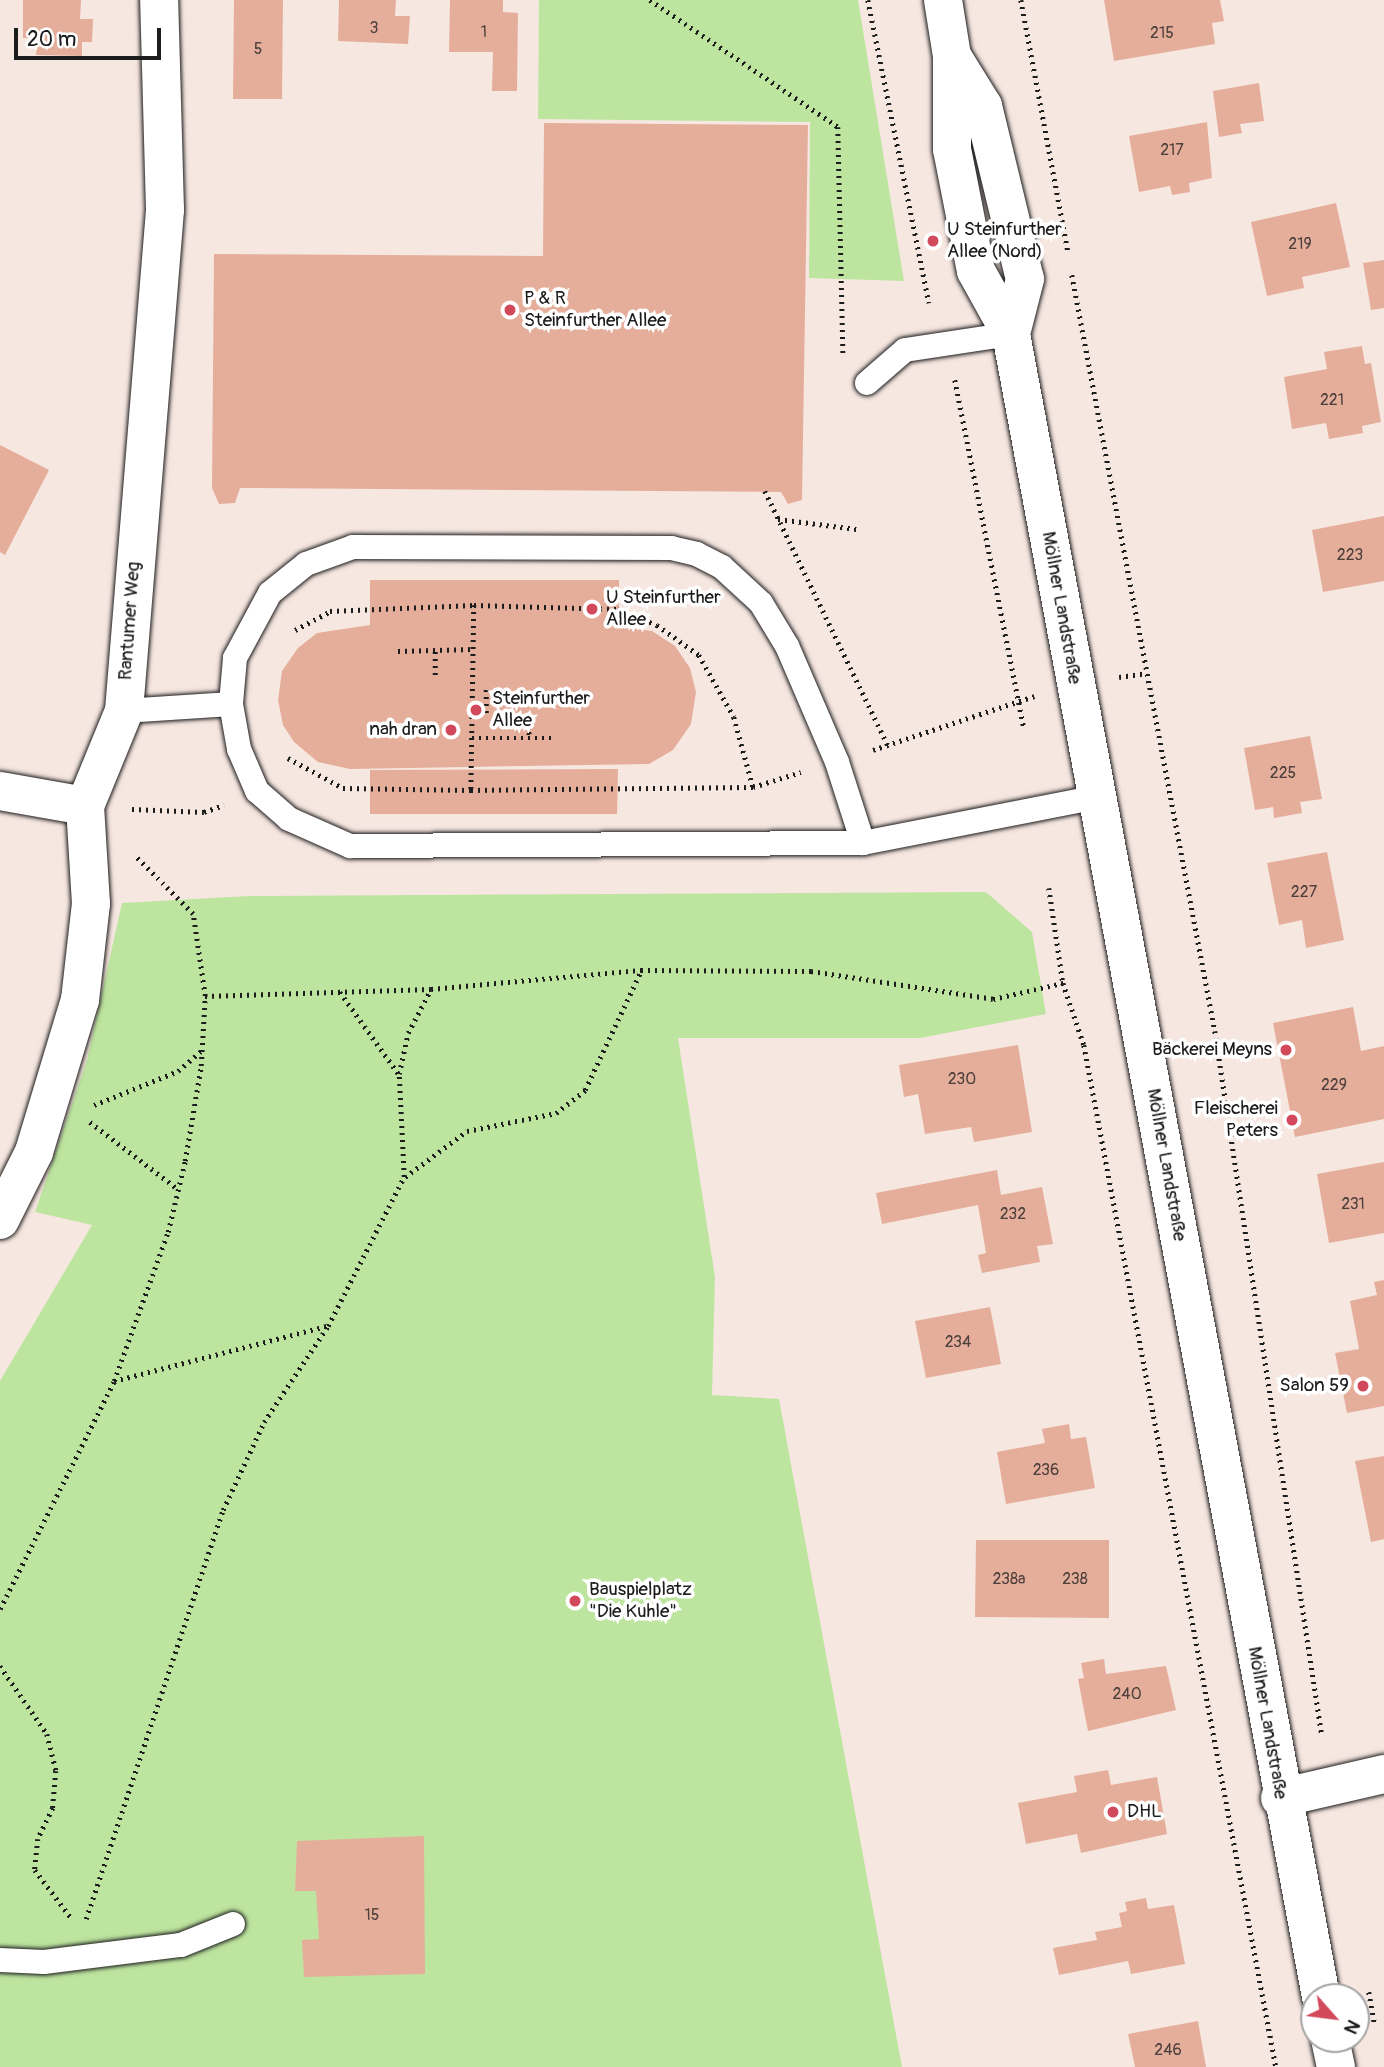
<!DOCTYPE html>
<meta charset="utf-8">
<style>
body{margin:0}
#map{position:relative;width:1384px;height:2067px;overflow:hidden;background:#f7e7e1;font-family:Pangolin,sans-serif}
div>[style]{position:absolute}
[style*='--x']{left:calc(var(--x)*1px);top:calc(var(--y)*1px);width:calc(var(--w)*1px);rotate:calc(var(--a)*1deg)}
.green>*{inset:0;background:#bee5a0}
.building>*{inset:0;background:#e5ae9b}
.path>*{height:4.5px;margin-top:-2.25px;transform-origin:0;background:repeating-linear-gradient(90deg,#1c1c1c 0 2px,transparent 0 7px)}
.roads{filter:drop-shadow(0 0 2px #1c1c1c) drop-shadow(0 0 2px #1c1c1c)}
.service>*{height:24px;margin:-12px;padding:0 12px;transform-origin:12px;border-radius:12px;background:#fff}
.minor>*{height:38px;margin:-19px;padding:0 19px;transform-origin:19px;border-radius:19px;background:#fff}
.tertiary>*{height:38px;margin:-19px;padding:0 19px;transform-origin:19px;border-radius:19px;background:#fff}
.dots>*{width:19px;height:19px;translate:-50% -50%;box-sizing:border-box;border:4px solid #fff;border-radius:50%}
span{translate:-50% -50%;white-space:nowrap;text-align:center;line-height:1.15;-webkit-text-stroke:7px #fff;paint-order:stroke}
.number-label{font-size:16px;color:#4e403c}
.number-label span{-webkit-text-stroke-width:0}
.poi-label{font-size:19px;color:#1c1c1c}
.left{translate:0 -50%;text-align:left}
.right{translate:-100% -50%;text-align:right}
.street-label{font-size:19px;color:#1c1c1c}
.north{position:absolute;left:1300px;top:1983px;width:70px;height:70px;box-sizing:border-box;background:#fff;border:2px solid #a4a4a4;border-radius:50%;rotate:118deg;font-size:19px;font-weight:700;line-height:28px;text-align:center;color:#1c1c1c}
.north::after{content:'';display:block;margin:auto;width:24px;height:32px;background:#d1495b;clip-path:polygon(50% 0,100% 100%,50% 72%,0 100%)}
.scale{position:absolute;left:14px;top:28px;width:147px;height:32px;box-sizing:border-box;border:4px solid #1c1c1c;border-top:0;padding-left:9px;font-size:21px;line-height:24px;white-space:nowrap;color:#1c1c1c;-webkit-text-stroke:5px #fff;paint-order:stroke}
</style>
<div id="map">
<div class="green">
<i style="clip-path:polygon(539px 0,858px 0,904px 281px,809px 278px,810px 122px,538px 119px)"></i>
<i style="clip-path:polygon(986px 892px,1032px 932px,1046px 1014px,920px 1038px,678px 1038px,715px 1277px,712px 1395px,779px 1399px,902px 2067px,0 2067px,0 1381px,92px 1225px,35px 1212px,87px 1060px,122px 903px,249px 896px)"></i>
</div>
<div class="building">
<i style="clip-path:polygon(23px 0,81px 0,80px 19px,93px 19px,92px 42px,82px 42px,82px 56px,36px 55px,37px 38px,23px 38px)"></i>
<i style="clip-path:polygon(234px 0,283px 0,282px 99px,233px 99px)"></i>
<i style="clip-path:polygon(339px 0,396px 0,395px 16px,410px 16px,408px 44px,338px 41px)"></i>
<i style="clip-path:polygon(450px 0,503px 0,503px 12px,518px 13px,517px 91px,492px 91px,493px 52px,449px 52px)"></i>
<i style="clip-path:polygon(1104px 0,1220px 0,1224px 21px,1212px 23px,1215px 44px,1114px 61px)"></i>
<i style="clip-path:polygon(1259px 83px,1264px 121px,1240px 124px,1242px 133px,1219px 137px,1213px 91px)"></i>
<i style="clip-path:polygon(1207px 122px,1212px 178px,1189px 183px,1190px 192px,1172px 195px,1170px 186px,1139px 192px,1129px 136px)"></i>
<i style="clip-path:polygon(544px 123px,808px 125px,802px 500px,788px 504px,781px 492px,240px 488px,235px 503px,219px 504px,212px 488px,214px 254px,543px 256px)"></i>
<i style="clip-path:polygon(1336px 203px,1350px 267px,1302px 277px,1304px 288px,1267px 296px,1251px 222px)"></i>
<i style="clip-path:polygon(1384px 260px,1384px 308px,1371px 310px,1363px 263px)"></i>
<i style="clip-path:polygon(1362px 346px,1365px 364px,1371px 363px,1381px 422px,1362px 426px,1363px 433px,1329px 439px,1326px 423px,1292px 429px,1284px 377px,1327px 369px,1324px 352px)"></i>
<i style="clip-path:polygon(0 445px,49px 470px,5px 555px,0 552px)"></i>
<i style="clip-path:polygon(1384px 516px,1384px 581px,1323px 592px,1312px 530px)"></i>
<i style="clip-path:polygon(370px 580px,619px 580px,619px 627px,652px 631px,675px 646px,690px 668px,696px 692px,691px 724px,673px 750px,649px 764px,350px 769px,318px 762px,294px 742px,283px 725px,278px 700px,282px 671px,298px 648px,317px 633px,370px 625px)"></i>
<i style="clip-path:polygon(1310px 736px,1322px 799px,1300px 802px,1302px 813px,1274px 818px,1273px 807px,1255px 810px,1244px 748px)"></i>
<i style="clip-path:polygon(618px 769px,617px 814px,370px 814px,370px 770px)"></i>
<i style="clip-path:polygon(1327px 852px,1344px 940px,1306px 948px,1302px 920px,1279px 925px,1267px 863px)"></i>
<i style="clip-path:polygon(1353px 1007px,1361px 1051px,1384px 1046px,1384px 1119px,1295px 1137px,1273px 1023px)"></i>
<i style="clip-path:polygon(1018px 1045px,1032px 1132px,974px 1142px,971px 1127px,925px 1134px,918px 1094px,904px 1097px,899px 1065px)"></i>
<i style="clip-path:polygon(1384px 1162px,1384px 1233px,1329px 1243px,1317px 1174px)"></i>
<i style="clip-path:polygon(997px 1170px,1001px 1195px,1042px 1187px,1053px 1244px,1037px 1246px,1040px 1262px,982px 1273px,978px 1255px,986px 1253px,978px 1205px,882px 1224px,876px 1193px)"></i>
<i style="clip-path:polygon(1384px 1280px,1384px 1406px,1347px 1413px,1335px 1353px,1359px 1349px,1350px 1301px,1377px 1295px,1374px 1282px)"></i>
<i style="clip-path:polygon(990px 1307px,1001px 1364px,926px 1378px,915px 1321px)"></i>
<i style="clip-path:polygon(1069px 1424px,1071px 1439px,1086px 1437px,1095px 1488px,1006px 1504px,997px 1452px,1045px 1443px,1042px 1429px)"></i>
<i style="clip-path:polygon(1384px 1456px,1384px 1539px,1371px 1542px,1355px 1461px)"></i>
<i style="clip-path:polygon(976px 1540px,1109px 1540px,1109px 1618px,975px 1617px)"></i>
<i style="clip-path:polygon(1104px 1659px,1106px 1674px,1166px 1666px,1176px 1710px,1088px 1731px,1078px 1679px,1084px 1678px,1081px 1663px)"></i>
<i style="clip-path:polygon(1108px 1770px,1111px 1785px,1157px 1777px,1167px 1834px,1081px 1853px,1077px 1834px,1026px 1844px,1018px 1803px,1077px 1792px,1074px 1776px)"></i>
<i style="clip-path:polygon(424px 1836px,425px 1974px,304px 1977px,302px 1940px,319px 1939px,316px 1891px,295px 1891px,297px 1841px)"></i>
<i style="clip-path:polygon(1146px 1898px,1148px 1909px,1174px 1905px,1185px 1964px,1131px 1974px,1128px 1961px,1059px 1975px,1053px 1948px,1097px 1940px,1095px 1932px,1122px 1927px,1119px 1913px,1127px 1911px,1125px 1902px)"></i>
<i style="clip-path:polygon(1198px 2021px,1206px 2067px,1135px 2067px,1128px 2034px)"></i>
</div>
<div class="path">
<i style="--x:650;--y:0;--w:227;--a:34"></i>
<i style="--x:838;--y:127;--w:227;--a:88.7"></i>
<i style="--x:868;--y:0;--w:309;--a:78.6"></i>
<i style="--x:1021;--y:0;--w:256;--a:79.4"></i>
<i style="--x:1072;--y:275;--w:769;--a:79.29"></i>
<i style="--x:1215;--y:1031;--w:713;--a:81.37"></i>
<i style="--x:955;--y:380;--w:355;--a:78.8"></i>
<i style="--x:765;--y:491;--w:282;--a:64.2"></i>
<i style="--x:778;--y:519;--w:79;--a:7.3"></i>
<i style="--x:474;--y:605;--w:185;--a:90.9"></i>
<i style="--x:471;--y:790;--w:282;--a:-0.6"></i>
<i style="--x:753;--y:787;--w:50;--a:-17.4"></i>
<i style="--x:295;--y:630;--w:40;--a:-28"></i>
<i style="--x:330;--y:611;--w:144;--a:-2.4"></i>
<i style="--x:474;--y:605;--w:143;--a:1.6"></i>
<i style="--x:617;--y:609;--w:43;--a:21.8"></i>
<i style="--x:657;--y:625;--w:52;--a:35.5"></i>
<i style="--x:699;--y:655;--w:71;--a:60.6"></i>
<i style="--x:734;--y:717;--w:73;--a:74.8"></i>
<i style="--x:398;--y:651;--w:75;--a:-1.5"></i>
<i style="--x:435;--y:675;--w:25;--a:-90"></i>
<i style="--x:1119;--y:677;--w:27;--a:-8"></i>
<i style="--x:472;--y:712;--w:14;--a:4"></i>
<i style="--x:486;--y:713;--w:26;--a:-90"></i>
<i style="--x:526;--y:726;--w:13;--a:67"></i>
<i style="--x:472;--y:738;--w:83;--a:0"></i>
<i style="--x:873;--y:750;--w:170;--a:-18.5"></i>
<i style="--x:288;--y:758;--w:63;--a:28.6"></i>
<i style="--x:343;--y:788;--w:128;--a:0.9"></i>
<i style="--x:132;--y:809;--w:72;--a:2.4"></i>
<i style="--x:204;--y:812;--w:21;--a:-19"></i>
<i style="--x:1049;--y:888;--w:96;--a:81.6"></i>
<i style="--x:1063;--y:983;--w:65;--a:71.3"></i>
<i style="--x:1084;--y:1045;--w:1040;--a:79.36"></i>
<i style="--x:340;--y:992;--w:100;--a:54.4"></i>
<i style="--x:205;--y:996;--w:226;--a:-1.8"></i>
<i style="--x:431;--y:989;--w:211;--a:-5.2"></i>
<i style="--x:641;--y:970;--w:170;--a:0.3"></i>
<i style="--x:811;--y:971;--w:184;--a:8.7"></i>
<i style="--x:993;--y:999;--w:72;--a:-12.9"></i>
<i style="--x:94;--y:1105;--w:91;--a:-22"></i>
<i style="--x:178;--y:1071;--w:33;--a:-41"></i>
<i style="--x:90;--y:1122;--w:111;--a:37.3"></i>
<i style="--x:405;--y:1177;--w:77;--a:-36.6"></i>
<i style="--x:467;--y:1131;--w:91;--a:-11.4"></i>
<i style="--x:556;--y:1113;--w:37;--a:-38"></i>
<i style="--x:585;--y:1090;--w:132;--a:-64.8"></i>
<i style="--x:114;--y:1381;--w:220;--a:-14.5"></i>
<i style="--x:0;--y:1609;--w:255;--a:-63.4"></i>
<i style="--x:114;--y:1381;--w:158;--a:-70.1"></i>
<i style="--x:168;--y:1232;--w:73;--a:-76.5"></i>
<i style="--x:185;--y:1161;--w:96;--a:-80.4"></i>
<i style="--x:201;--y:1066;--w:70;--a:-86.7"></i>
<i style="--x:205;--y:996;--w:83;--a:-98.3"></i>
<i style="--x:193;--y:914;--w:82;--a:-135"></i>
<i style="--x:0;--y:1666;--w:83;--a:55.3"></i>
<i style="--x:47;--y:1734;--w:38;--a:76"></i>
<i style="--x:56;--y:1771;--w:37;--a:95"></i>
<i style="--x:53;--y:1808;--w:34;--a:116"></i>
<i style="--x:38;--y:1839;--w:31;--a:96"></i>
<i style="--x:35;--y:1870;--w:61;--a:52.9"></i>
<i style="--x:86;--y:1919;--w:431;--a:-71.5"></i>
<i style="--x:223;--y:1510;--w:97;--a:-65"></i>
<i style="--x:264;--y:1422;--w:115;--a:-56.3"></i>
<i style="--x:328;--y:1326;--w:167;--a:-63"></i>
<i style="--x:404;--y:1177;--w:103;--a:-92.8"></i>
<i style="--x:399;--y:1074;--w:42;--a:-77.6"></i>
<i style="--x:408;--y:1033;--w:50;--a:-62.4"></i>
<i style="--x:1369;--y:1992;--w:34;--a:80"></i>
</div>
<div class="roads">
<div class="service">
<i style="--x:867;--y:383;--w:50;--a:-41"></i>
<i style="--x:905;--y:350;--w:107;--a:-8.6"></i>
<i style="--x:124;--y:711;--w:107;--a:-3.7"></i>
<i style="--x:863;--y:843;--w:85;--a:-107.8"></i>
<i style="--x:837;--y:762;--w:126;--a:-113.3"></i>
<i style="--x:787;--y:646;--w:50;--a:-121.2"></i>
<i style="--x:761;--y:603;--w:53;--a:-137.3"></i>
<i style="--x:722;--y:567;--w:28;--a:-153"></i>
<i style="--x:697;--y:554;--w:26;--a:-167"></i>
<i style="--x:672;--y:548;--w:319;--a:-179.8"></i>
<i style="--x:353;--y:547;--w:50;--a:160.1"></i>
<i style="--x:306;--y:564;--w:46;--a:141.1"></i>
<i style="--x:270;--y:593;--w:74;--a:118.3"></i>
<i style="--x:235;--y:658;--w:46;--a:95"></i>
<i style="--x:231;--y:704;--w:46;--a:79.9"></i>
<i style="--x:239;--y:749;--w:46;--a:66.8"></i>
<i style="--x:257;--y:791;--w:43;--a:41.2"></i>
<i style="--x:289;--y:819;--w:67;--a:23.9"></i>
<i style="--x:350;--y:846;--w:513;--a:-0.34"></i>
<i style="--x:863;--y:843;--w:239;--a:-11.1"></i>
<i style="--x:0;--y:1960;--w:44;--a:2.6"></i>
<i style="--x:44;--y:1962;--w:138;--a:-7.1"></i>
<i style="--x:181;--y:1945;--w:56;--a:-22"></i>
</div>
<div class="minor">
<i style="--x:0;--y:791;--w:86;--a:10"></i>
<i style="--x:0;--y:1220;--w:76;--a:-63.4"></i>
<i style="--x:34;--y:1152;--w:159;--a:-73.2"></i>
<i style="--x:80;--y:1000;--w:97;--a:-83.5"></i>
<i style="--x:91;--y:904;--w:98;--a:-93.5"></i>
<i style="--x:85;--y:806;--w:103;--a:-67.7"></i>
<i style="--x:124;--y:711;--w:503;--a:-85.32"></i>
<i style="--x:165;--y:210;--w:210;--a:-91.6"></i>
<i style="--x:1280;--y:1798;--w:107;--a:-13"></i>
</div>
<div class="tertiary">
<i style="--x:943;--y:0;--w:57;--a:80.9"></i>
<i style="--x:952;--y:56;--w:93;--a:90"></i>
<i style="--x:952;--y:149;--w:124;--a:78.9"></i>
<i style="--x:976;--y:271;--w:72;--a:60.9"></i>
<i style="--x:1011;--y:334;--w:1692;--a:79.44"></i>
<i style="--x:952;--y:56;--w:59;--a:58.2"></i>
<i style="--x:983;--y:106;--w:178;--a:76.4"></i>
<i style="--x:1025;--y:279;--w:57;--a:104.3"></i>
<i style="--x:1330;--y:2039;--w:29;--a:78"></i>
</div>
</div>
<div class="dots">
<i style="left:933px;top:241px;background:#d1495b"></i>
<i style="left:510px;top:310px;background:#d1495b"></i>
<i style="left:592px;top:609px;background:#d1495b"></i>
<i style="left:476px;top:710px;background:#d1495b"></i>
<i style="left:451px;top:730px;background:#d1495b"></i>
<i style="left:1286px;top:1050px;background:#d1495b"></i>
<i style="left:1292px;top:1120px;background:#d1495b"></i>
<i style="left:1363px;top:1386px;background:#d1495b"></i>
<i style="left:575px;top:1601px;background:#d1495b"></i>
<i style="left:1113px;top:1812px;background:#d1495b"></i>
</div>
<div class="number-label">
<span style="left:374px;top:28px">3</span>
<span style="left:484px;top:32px">1</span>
<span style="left:1162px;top:33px">215</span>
<span style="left:258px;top:49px">5</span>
<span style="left:1172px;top:150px">217</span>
<span style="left:1300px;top:244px">219</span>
<span style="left:1332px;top:400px">221</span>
<span style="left:1350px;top:555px">223</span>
<span style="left:1283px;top:773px">225</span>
<span style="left:1304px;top:892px">227</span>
<span style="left:962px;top:1079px">230</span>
<span style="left:1334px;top:1085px">229</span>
<span style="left:1353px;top:1204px">231</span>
<span style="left:1013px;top:1214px">232</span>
<span style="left:958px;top:1342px">234</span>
<span style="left:1046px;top:1470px">236</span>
<span style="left:1009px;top:1579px">238a</span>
<span style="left:1075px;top:1579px">238</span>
<span style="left:1127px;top:1694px">240</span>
<span style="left:372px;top:1915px">15</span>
<span style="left:1168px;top:2050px">246</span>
</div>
<div class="poi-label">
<span class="left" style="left:947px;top:241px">U Steinfurther<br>Allee (Nord)</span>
<span class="left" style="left:524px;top:310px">P &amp; R<br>Steinfurther Allee</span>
<span class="left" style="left:606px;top:609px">U Steinfurther<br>Allee</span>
<span class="left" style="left:492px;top:710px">Steinfurther<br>Allee</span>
<span class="right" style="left:437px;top:730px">nah dran</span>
<span class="right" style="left:1272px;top:1050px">Bäckerei Meyns</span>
<span class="right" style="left:1278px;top:1120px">Fleischerei<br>Peters</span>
<span class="right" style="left:1349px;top:1386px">Salon 59</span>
<span class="left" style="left:589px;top:1601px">Bauspielplatz<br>"Die Kuhle"</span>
<span class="left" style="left:1127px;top:1812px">DHL</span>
</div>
<div class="street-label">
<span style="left:1061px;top:608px;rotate:80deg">Möllner Landstraße</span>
<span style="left:130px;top:621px;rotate:-86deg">Rantumer Weg</span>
<span style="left:1166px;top:1165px;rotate:80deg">Möllner Landstraße</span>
<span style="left:1267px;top:1723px;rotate:80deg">Möllner Landstraße</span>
</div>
<div class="north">N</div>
<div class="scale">20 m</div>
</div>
